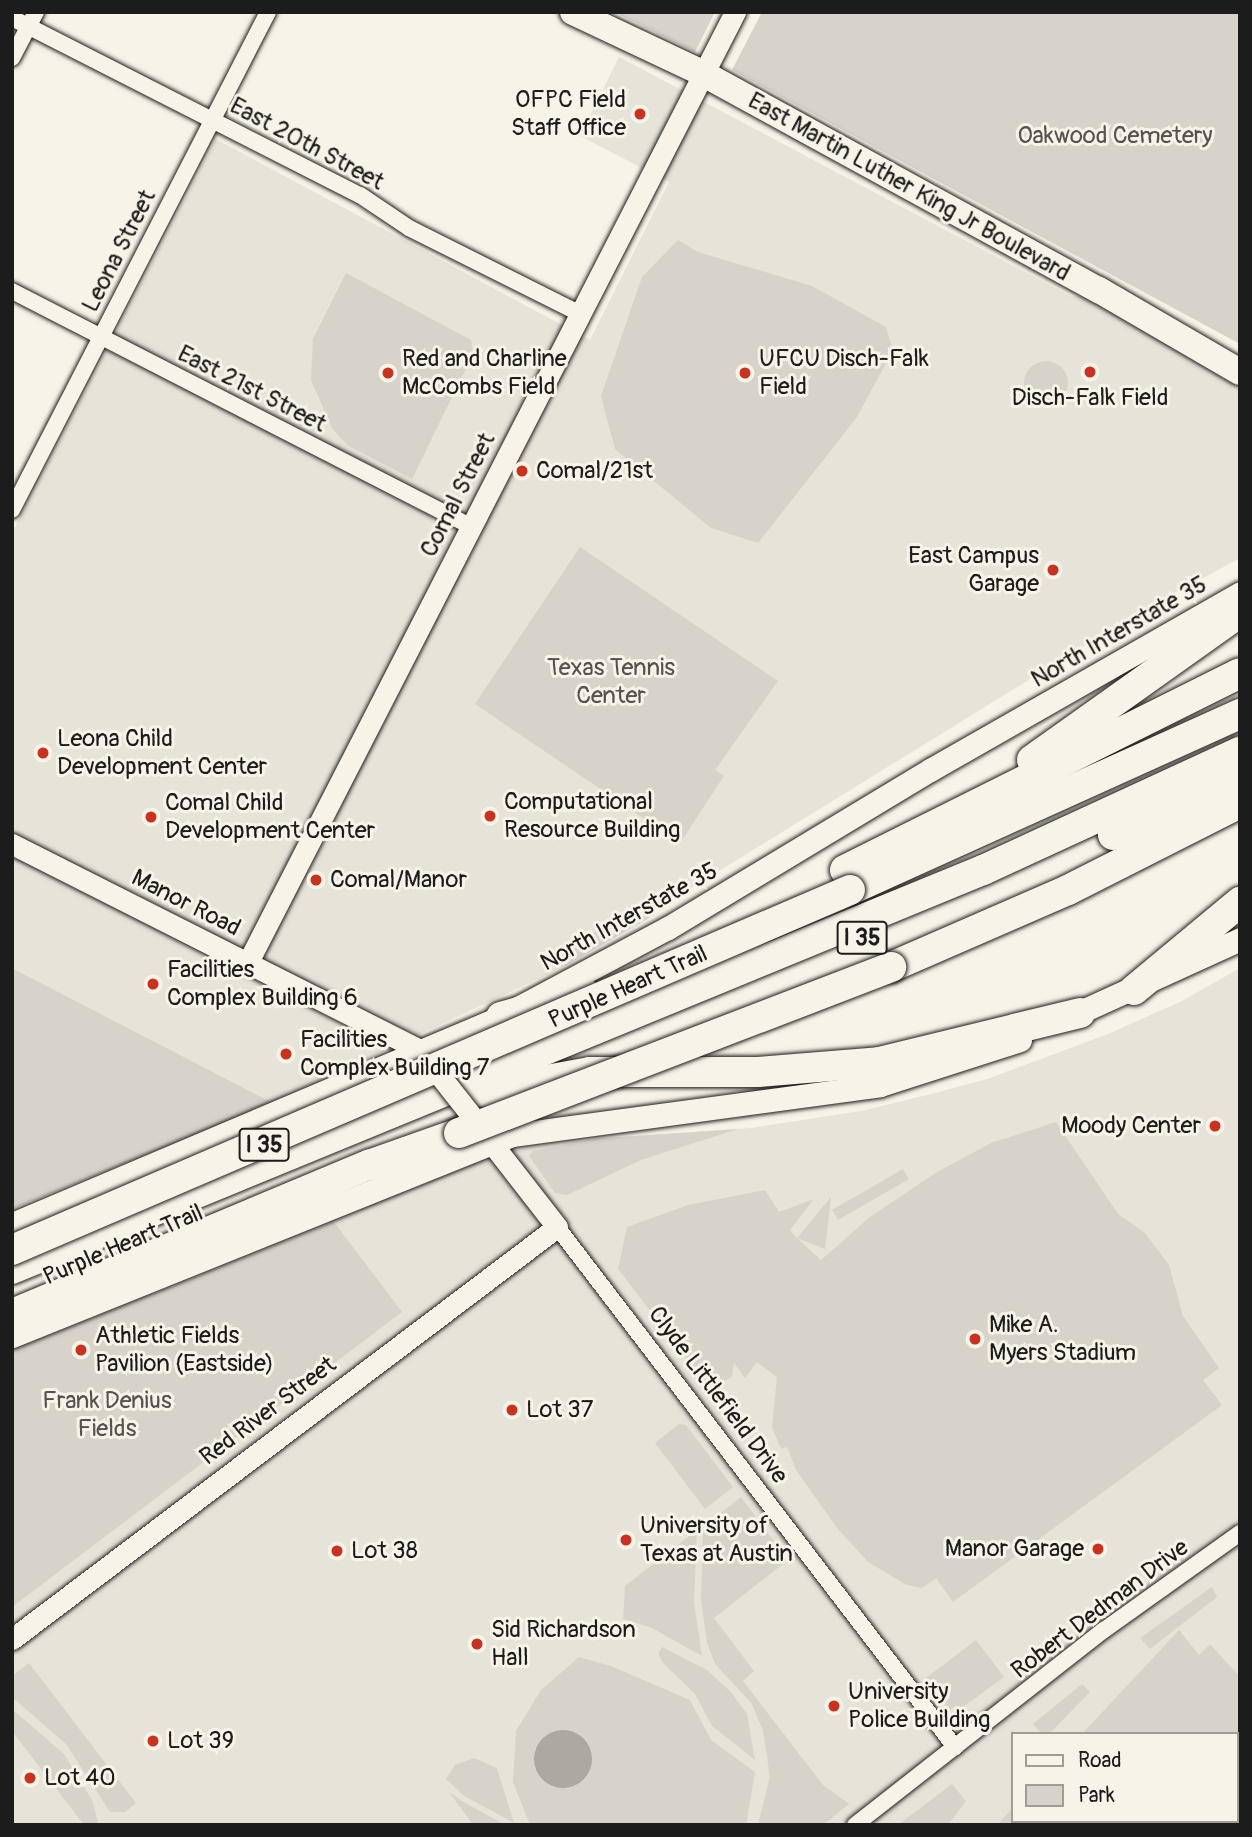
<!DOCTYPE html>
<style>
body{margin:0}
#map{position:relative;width:1252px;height:1837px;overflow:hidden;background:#f7f3e8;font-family:Pangolin,sans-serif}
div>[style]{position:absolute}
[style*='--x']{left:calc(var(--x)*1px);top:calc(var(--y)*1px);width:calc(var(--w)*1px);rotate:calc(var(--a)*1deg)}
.built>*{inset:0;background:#e6e3d9}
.green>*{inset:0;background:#d7d3cb}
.round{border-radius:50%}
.water>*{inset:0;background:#aca9a2}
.roads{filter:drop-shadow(0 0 2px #1c1c1c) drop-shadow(0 0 2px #1c1c1c)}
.minor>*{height:16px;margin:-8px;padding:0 8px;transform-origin:8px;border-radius:8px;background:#f7f3e8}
.tertiary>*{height:21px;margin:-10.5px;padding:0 10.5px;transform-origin:10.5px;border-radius:10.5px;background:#f7f3e8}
.secondary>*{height:23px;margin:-11.5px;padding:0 11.5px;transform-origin:11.5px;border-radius:11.5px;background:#f7f3e8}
.primary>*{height:26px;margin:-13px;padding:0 13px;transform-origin:13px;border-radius:13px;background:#f7f3e8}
.motorway>*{height:30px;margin:-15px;padding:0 15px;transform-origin:15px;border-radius:15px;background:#f7f3e8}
.bridges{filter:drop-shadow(0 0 2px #1c1c1c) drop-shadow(0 0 2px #1c1c1c)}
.tertiary-bridge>*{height:21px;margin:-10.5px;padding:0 10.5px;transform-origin:10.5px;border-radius:10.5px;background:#f7f3e8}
.motorway-bridge>*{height:30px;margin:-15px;padding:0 15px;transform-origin:15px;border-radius:15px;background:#f7f3e8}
.dots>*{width:19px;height:19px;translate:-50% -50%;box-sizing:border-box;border:4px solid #f7f3e8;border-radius:50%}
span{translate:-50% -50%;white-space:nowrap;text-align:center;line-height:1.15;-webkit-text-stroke:6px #f7f3e8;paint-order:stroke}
.shield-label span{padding:2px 5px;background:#f7f3e8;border:2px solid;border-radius:5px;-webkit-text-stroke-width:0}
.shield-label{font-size:23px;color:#1c1c1c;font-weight:700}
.poi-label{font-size:24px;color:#1c1c1c}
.right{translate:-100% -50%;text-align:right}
.left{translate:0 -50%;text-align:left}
.park-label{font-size:24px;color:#545351}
.street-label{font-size:24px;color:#1c1c1c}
.frame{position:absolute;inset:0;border:14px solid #1c1c1c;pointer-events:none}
.legend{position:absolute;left:1011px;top:1732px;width:228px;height:91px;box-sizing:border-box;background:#f7f3e8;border:2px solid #9f9d96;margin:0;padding:9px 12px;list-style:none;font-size:21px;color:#1c1c1c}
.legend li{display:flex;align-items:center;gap:14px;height:35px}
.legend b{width:35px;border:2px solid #9f9d96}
</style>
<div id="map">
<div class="built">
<i style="clip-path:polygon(619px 57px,1072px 297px,1084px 295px,1213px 366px,1240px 386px,1240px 558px,1126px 620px,565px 966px,273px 1103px,12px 968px,12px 533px,216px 139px,590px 340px,669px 182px,580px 136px)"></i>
<i style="clip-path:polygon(evenodd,1240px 968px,1240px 1825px,12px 1825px,12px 1347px,478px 1156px,600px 1138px,751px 1128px,861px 1111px,935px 1093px,987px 1079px,1108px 1034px,1182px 1001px,1240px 968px,1012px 1734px,1236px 1734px,1236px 1821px,1012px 1821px,1012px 1734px)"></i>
</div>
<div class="green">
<i style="clip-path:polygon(614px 12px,715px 12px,695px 52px)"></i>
<i style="clip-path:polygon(762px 12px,1240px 12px,1240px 344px,732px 70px)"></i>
<i style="clip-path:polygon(678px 240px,698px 252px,812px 286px,886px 327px,893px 350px,857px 417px,758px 543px,711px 528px,615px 449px,601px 396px,642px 277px)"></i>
<i style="clip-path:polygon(346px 273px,471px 340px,473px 354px,412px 479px,347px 445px,332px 428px,311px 380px,313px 339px)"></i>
<i class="round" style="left:1024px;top:361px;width:44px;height:44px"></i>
<i style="clip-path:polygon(580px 547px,778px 681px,715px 770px,724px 776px,680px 843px,475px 704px)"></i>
<i style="clip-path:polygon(644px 911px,651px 917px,565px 966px,558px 948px)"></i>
<i style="clip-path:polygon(12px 968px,273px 1103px,12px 1209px)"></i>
<i style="clip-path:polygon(1056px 1122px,1118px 1214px,1145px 1233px,1169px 1265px,1183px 1316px,1219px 1368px,1203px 1380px,1222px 1405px,953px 1602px,936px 1578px,922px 1588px,907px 1585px,868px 1562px,838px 1529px,796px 1470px,787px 1447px,781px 1449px,772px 1427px,777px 1377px,757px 1362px,745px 1378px,734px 1363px,732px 1376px,712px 1391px,618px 1269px,627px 1227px,688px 1205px,765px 1190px,779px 1212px,814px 1199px,790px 1230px,797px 1238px,831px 1197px,825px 1249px,797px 1238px,821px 1260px,870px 1217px,937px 1172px,991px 1143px)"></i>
<i style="clip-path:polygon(738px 1129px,641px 1160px,567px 1195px,555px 1193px,529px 1156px,533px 1151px,594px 1139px)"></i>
<i style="clip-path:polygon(903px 1169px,909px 1179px,838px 1220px,832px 1210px)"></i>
<i style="clip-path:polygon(334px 1222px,402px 1312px,12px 1607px,12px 1351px)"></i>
<i style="clip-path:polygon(679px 1424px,686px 1425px,733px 1487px,705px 1509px,655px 1443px)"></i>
<i style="clip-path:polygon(741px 1497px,788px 1560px,714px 1618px,754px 1671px,743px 1681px,823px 1785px,849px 1804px,823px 1825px,758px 1825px,770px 1777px,763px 1731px,752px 1704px,715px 1664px,707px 1643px,701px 1600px,703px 1527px)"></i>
<i style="clip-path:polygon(697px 1530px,694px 1602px,702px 1656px,652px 1628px,623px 1619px,625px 1586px)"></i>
<i style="clip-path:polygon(1212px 1587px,1217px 1597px,1150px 1649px,1140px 1638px)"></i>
<i style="clip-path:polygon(1179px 1630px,1199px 1655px,1210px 1644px,1240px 1677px,1240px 1825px,997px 1825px,1012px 1809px,1012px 1821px,1236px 1821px,1236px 1734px,1082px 1734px)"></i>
<i style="clip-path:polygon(976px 1640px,1004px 1677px,959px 1710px,955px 1706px,950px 1710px,926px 1678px)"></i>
<i style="clip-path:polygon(662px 1647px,707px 1670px,731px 1692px,747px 1714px,755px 1760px,712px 1726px,695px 1694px,662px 1662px,658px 1653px)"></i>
<i style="clip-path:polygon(evenodd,579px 1657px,611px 1666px,690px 1700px,711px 1740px,755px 1772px,746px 1825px,530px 1825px,513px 1782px,516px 1731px,541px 1690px,579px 1657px,547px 1734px,555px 1788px,535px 1768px,535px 1749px,547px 1734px)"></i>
<i style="clip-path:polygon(29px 1663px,136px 1803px,125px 1812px,110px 1812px,66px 1744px,12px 1697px,12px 1676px)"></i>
<i style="clip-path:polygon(1082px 1684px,1090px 1692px,1049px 1734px,1042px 1734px,1033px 1724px)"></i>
<i style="clip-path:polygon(12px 1709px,64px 1754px,92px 1800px,99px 1825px,84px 1825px,12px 1731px)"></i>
<i style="clip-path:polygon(474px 1758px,497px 1768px,514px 1823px,464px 1796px,446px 1779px,455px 1765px)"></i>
<i style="clip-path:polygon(952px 1784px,966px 1801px,948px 1825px,898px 1825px)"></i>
<i style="clip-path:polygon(449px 1792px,462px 1801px,505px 1825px,473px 1825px)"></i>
</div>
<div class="water">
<i class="round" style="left:534px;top:1730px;width:58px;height:58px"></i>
</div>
<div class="roads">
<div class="minor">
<i style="--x:12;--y:18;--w:390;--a:27"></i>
<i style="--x:360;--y:195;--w:59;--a:34"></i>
<i style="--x:409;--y:228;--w:190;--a:26.6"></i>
<i style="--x:12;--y:58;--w:52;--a:-62.4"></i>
<i style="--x:12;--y:291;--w:517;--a:27.16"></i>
<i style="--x:12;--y:510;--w:560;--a:-62.79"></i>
<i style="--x:557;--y:1227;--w:655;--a:52.57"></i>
<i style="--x:855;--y:1825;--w:316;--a:-38.1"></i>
<i style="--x:1104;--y:1630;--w:167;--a:-35.5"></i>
</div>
<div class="tertiary">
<i style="--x:12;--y:844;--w:454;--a:26.8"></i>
<i style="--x:417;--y:1049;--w:17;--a:50"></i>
<i style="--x:247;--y:964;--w:1070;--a:-62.86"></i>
<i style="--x:12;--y:1639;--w:683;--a:-37.09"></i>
<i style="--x:557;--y:1227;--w:120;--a:-127.9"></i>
</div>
<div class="secondary">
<i style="--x:1067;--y:1018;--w:190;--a:-24.5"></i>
<i style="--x:12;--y:1224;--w:531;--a:-22.94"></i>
<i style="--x:501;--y:1017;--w:189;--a:-28.1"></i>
<i style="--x:668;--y:928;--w:306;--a:-31.1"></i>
<i style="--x:930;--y:770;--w:357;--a:-29.7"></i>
<i style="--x:12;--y:1336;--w:539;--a:-21.9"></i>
<i style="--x:512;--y:1135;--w:371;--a:-7.7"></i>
<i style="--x:880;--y:1085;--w:147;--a:-17.8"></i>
</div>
<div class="primary">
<i style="--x:573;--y:12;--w:143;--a:25.3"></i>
<i style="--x:702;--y:73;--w:452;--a:28.7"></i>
<i style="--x:1099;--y:290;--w:163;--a:30.2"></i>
</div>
<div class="motorway">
<i style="--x:1032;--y:760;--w:255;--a:-35.4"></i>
<i style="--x:1113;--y:835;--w:140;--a:-24.9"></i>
<i style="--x:845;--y:870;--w:441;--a:-26.5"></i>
<i style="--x:850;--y:890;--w:428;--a:-24.3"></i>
<i style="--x:891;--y:967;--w:193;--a:-23.5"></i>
<i style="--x:1068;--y:890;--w:193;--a:-26.8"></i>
<i style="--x:1134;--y:990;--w:138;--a:-39.7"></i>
<i style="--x:501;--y:1017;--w:87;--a:-15.9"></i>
<i style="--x:481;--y:1092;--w:111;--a:-10.4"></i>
<i style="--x:590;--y:1072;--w:168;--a:0"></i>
<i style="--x:758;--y:1072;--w:121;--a:-4.7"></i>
<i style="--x:879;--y:1062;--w:207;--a:-13.7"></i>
<i style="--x:12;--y:1269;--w:1050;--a:-22.34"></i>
<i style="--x:983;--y:870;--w:283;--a:-24.7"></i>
<i style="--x:12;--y:1314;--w:387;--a:-22.7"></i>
<i style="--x:369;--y:1165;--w:96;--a:-19.6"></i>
</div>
</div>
<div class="bridges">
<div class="tertiary-bridge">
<i style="--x:433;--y:1067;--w:73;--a:51.7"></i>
</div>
<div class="motorway-bridge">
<i style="--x:459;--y:1133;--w:463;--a:-21"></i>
<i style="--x:12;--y:1250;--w:912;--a:-23.25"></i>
</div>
</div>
<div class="dots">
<i style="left:640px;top:114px;background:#c8321e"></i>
<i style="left:1090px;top:372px;background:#c8321e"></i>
<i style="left:388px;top:373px;background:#c8321e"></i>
<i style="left:745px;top:373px;background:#c8321e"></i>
<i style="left:522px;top:471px;background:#c8321e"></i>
<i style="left:1053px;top:570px;background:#c8321e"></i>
<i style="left:43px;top:753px;background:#c8321e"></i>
<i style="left:490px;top:816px;background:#c8321e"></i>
<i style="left:151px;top:817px;background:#c8321e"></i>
<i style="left:316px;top:880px;background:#c8321e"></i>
<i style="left:153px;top:984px;background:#c8321e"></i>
<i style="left:286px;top:1054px;background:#c8321e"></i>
<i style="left:1215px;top:1126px;background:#c8321e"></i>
<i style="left:975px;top:1339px;background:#c8321e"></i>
<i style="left:81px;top:1350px;background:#c8321e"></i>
<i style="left:512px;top:1410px;background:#c8321e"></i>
<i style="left:626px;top:1540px;background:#c8321e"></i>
<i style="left:1098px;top:1549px;background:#c8321e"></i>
<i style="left:337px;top:1551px;background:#c8321e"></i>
<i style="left:477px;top:1644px;background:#c8321e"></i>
<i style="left:834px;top:1706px;background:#c8321e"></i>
<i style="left:153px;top:1741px;background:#c8321e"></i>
<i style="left:30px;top:1778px;background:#c8321e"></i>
</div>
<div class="shield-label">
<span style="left:862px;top:938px">I 35</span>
<span style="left:264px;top:1145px">I 35</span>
</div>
<div class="poi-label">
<span class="right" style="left:626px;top:114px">OFPC Field<br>Staff Office</span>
<span class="left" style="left:402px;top:373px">Red and Charline<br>McCombs Field</span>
<span class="left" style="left:759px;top:373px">UFCU Disch-Falk<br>Field</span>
<span style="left:1090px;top:398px">Disch-Falk Field</span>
<span class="left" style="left:536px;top:471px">Comal/21st</span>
<span class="right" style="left:1039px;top:570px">East Campus<br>Garage</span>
<span class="left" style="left:57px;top:753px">Leona Child<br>Development Center</span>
<span class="left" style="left:504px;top:816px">Computational<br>Resource Building</span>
<span class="left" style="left:165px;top:817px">Comal Child<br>Development Center</span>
<span class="left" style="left:330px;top:880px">Comal/Manor</span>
<span class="left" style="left:167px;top:984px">Facilities<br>Complex Building 6</span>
<span class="left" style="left:300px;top:1054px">Facilities<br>Complex Building 7</span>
<span class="right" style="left:1201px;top:1126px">Moody Center</span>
<span class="left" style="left:989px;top:1339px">Mike A.<br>Myers Stadium</span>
<span class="left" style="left:95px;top:1350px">Athletic Fields<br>Pavilion (Eastside)</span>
<span class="left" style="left:526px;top:1410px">Lot 37</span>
<span class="left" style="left:640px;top:1540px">University of<br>Texas at Austin</span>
<span class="right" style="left:1084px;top:1549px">Manor Garage</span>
<span class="left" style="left:351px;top:1551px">Lot 38</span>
<span class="left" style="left:491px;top:1644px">Sid Richardson<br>Hall</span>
<span class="left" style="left:848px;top:1706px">University<br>Police Building</span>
<span class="left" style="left:167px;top:1741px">Lot 39</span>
<span class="left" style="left:44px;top:1778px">Lot 40</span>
</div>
<div class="park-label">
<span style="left:1115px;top:136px">Oakwood Cemetery</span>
<span style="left:611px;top:682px">Texas Tennis<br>Center</span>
<span style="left:107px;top:1415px">Frank Denius<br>Fields</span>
</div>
<div class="street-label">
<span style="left:307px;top:144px;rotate:28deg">East 20th Street</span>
<span style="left:909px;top:187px;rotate:29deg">East Martin Luther King Jr Boulevard</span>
<span style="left:119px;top:251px;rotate:-63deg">Leona Street</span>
<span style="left:252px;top:389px;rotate:27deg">East 21st Street</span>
<span style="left:458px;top:495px;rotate:-63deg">Comal Street</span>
<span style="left:1119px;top:632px;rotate:-30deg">North Interstate 35</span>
<span style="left:186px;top:903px;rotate:27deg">Manor Road</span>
<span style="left:629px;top:917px;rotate:-29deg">North Interstate 35</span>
<span style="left:628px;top:987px;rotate:-24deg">Purple Heart Trail</span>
<span style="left:123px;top:1245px;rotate:-23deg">Purple Heart Trail</span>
<span style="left:718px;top:1395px;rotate:53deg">Clyde Littlefield Drive</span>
<span style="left:268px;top:1411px;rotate:-37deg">Red River Street</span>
<span style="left:1100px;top:1609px;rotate:-37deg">Robert Dedman Drive</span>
</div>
<div class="frame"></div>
<ul class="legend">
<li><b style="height:9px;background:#f7f3e8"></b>Road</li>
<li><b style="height:19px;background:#d7d3cb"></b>Park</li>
</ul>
</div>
